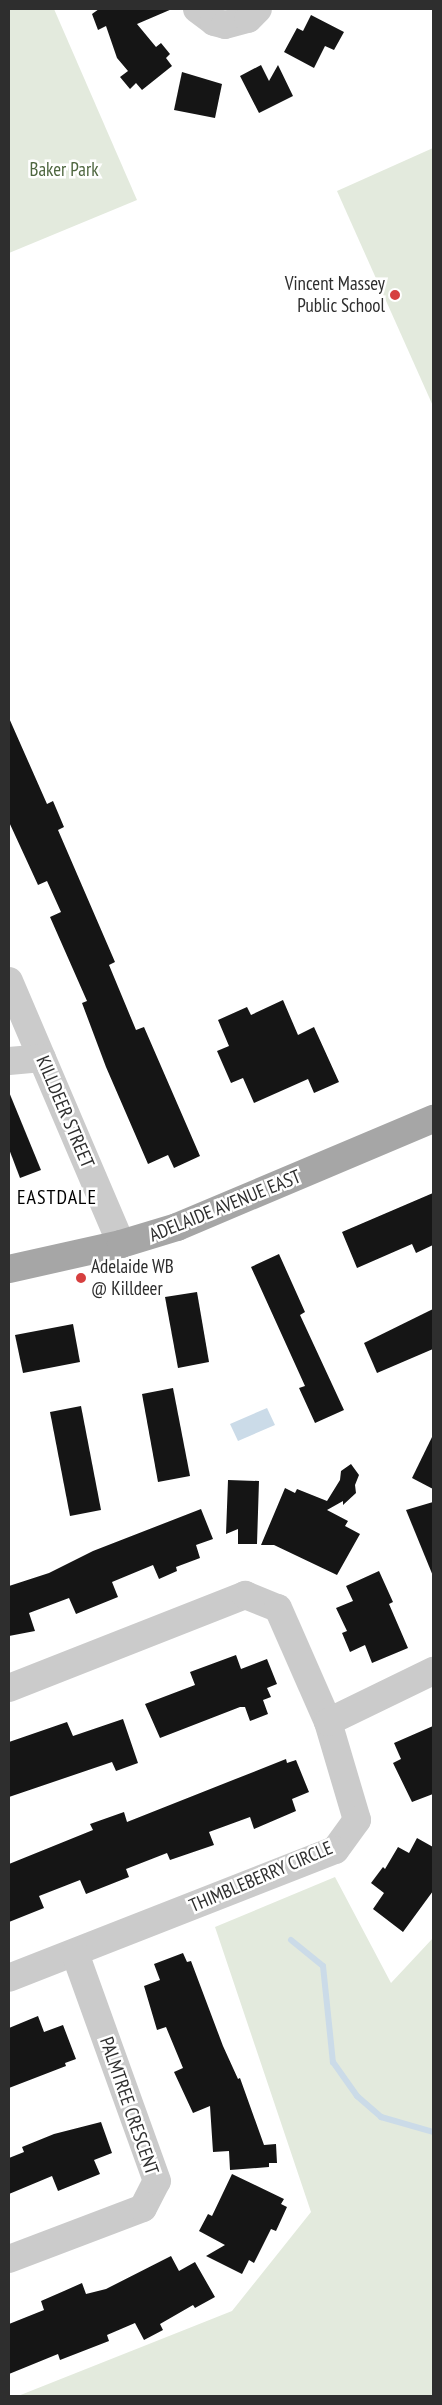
<!DOCTYPE html>
<style>
body{margin:0}
#map{position:relative;width:442px;height:2405px;overflow:hidden;background:#fff;font-family:"PT Sans Narrow",sans-serif}
div>[style]{position:absolute}
[style*='--x']{left:calc(var(--x)*1px);top:calc(var(--y)*1px);width:calc(var(--w)*1px);rotate:calc(var(--a)*1deg)}
.green>*{inset:0;background:#e3eadd}
.water>*{inset:0;background:#cbdbe8}
.stream>*{height:6px;margin:-3px;padding:0 3px;transform-origin:3px;border-radius:3px;background:#cbdbe8}
.building>*{inset:0;background:#151515}
.minor>*{height:28px;margin:-14px;padding:0 14px;transform-origin:14px;border-radius:14px;background:#cbcbcb}
.major>*{height:28px;margin:-14px;padding:0 14px;transform-origin:14px;border-radius:14px;background:#a6a6a6}
.dots>*{width:14px;height:14px;translate:-50% -50%;box-sizing:border-box;border:2px solid #fff;border-radius:50%}
span{translate:-50% -50%;white-space:nowrap;text-align:center;line-height:1.15;-webkit-text-stroke:5px #fff;paint-order:stroke}
.park-label{font-size:19px;color:#4e663f}
.poi-label{font-size:19px;color:#2e2e2e}
.right{translate:-100% -50%;text-align:right}
.left{translate:0 -50%;text-align:left}
.street-label{font-size:19px;color:#2e2e2e}
.neighbourhood-label{font-size:20px;color:#000;letter-spacing:1px}
.frame{position:absolute;inset:0;border:10px solid #2e2e2e;pointer-events:none}
</style>
<div id="map">
<div class="green">
<i style="clip-path:polygon(9px 9px,54px 9px,137px 200px,9px 253px)"></i>
<i style="clip-path:polygon(433px 148px,433px 406px,337px 191px)"></i>
<i style="clip-path:polygon(335px 1877px,391px 1983px,433px 1938px,433px 2396px,18px 2396px,232px 2311px,311px 2212px,215px 1927px)"></i>
</div>
<div class="water">
<i style="clip-path:polygon(267px 1408px,275px 1425px,238px 1441px,230px 1424px)"></i>
</div>
<div class="stream">
<i style="--x:291;--y:1940;--w:41;--a:39.1"></i>
<i style="--x:323;--y:1966;--w:97;--a:84.1"></i>
<i style="--x:333;--y:2062;--w:42;--a:54.8"></i>
<i style="--x:357;--y:2096;--w:32;--a:41"></i>
<i style="--x:381;--y:2117;--w:54;--a:16.1"></i>
</div>
<div class="building">
<i style="clip-path:polygon(99px 9px,172px 9px,137px 24px,156px 47px,161px 43px,170px 54px,166px 58px,172px 66px,142px 90px,136px 83px,130px 89px,120px 77px,128px 71px,117px 58px,106px 26px,98px 30px,92px 14px)"></i>
<i style="clip-path:polygon(311px 15px,344px 32px,334px 50px,325px 46px,314px 68px,284px 52px,297px 28px,303px 31px)"></i>
<i style="clip-path:polygon(261px 65px,269px 81px,278px 65px,293px 96px,259px 113px,240px 76px)"></i>
<i style="clip-path:polygon(182px 72px,222px 84px,215px 118px,174px 110px)"></i>
<i style="clip-path:polygon(9px 718px,47px 804px,53px 801px,64px 827px,58px 830px,115px 962px,109px 965px,136px 1030px,144px 1027px,200px 1156px,174px 1168px,168px 1155px,148px 1164px,106px 1067px,82px 1003px,87px 1001px,50px 917px,61px 912px,47px 881px,38px 885px,9px 822px)"></i>
<i style="clip-path:polygon(283px 1000px,298px 1035px,314px 1027px,339px 1082px,314px 1093px,308px 1079px,254px 1103px,243px 1078px,231px 1083px,217px 1051px,229px 1046px,218px 1020px,247px 1007px,251px 1015px)"></i>
<i style="clip-path:polygon(9px 1092px,41px 1170px,20px 1178px,9px 1149px)"></i>
<i style="clip-path:polygon(433px 1193px,433px 1245px,416px 1253px,412px 1244px,357px 1268px,342px 1232px)"></i>
<i style="clip-path:polygon(279px 1254px,305px 1312px,300px 1315px,344px 1410px,315px 1423px,299px 1388px,305px 1386px,251px 1267px)"></i>
<i style="clip-path:polygon(197px 1292px,209px 1362px,178px 1368px,165px 1297px)"></i>
<i style="clip-path:polygon(433px 1309px,433px 1349px,377px 1373px,364px 1343px)"></i>
<i style="clip-path:polygon(73px 1324px,80px 1362px,23px 1373px,15px 1335px)"></i>
<i style="clip-path:polygon(173px 1388px,190px 1476px,158px 1482px,142px 1394px)"></i>
<i style="clip-path:polygon(81px 1406px,101px 1510px,70px 1516px,50px 1412px)"></i>
<i style="clip-path:polygon(433px 1435px,433px 1489px,412px 1478px)"></i>
<i style="clip-path:polygon(351px 1464px,359px 1475px,355px 1485px,356px 1493px,343px 1505px,343px 1501px,327px 1510px,348px 1521px,345px 1526px,360px 1534px,337px 1575px,274px 1545px,261px 1545px,285px 1488px,295px 1493px,297px 1489px,327px 1501px,340px 1480px,341px 1471px)"></i>
<i style="clip-path:polygon(228px 1480px,259px 1481px,257px 1544px,238px 1544px,238px 1529px,226px 1534px)"></i>
<i style="clip-path:polygon(433px 1502px,433px 1576px,406px 1510px)"></i>
<i style="clip-path:polygon(201px 1509px,213px 1539px,196px 1545px,200px 1558px,176px 1567px,177px 1571px,159px 1579px,153px 1565px,112px 1582px,118px 1597px,76px 1614px,69px 1598px,29px 1613px,35px 1631px,9px 1636px,9px 1586px,49px 1573px,93px 1551px)"></i>
<i style="clip-path:polygon(379px 1571px,393px 1602px,389px 1604px,408px 1648px,372px 1663px,365px 1645px,350px 1652px,342px 1633px,347px 1631px,336px 1608px,353px 1601px,346px 1586px)"></i>
<i style="clip-path:polygon(236px 1655px,241px 1669px,267px 1659px,277px 1684px,267px 1688px,271px 1697px,263px 1700px,268px 1714px,250px 1721px,245px 1707px,240px 1707px,160px 1738px,145px 1704px,195px 1685px,190px 1672px)"></i>
<i style="clip-path:polygon(123px 1719px,138px 1763px,116px 1771px,112px 1762px,9px 1797px,9px 1742px,67px 1722px,73px 1736px)"></i>
<i style="clip-path:polygon(433px 1726px,433px 1794px,412px 1802px,393px 1763px,401px 1759px,394px 1743px)"></i>
<i style="clip-path:polygon(286px 1759px,287px 1763px,296px 1760px,309px 1792px,292px 1799px,296px 1811px,254px 1829px,250px 1817px,209px 1832px,214px 1845px,170px 1860px,167px 1853px,126px 1869px,129px 1877px,86px 1894px,80px 1880px,39px 1896px,44px 1908px,9px 1922px,9px 1864px,93px 1830px,90px 1824px,124px 1812px,127px 1822px)"></i>
<i style="clip-path:polygon(417px 1838px,433px 1847px,433px 1891px,403px 1932px,373px 1909px,384px 1893px,371px 1883px,383px 1867px,385px 1869px,398px 1847px,409px 1853px)"></i>
<i style="clip-path:polygon(183px 1953px,187px 1962px,191px 1961px,223px 2046px,238px 2079px,240px 2078px,264px 2145px,276px 2144px,277px 2163px,269px 2163px,269px 2167px,230px 2170px,229px 2151px,213px 2152px,210px 2106px,193px 2113px,174px 2072px,183px 2068px,166px 2027px,157px 2030px,144px 1986px,160px 1980px,154px 1964px)"></i>
<i style="clip-path:polygon(38px 2016px,44px 2032px,63px 2025px,76px 2059px,65px 2063px,66px 2066px,9px 2088px,9px 2028px)"></i>
<i style="clip-path:polygon(101px 2122px,112px 2153px,94px 2160px,100px 2174px,58px 2191px,52px 2176px,9px 2194px,9px 2158px,24px 2152px,22px 2147px,54px 2134px)"></i>
<i style="clip-path:polygon(232px 2174px,284px 2199px,281px 2204px,287px 2207px,276px 2231px,271px 2229px,254px 2263px,249px 2260px,242px 2274px,206px 2256px,225px 2245px,199px 2231px,208px 2214px,212px 2216px)"></i>
<i style="clip-path:polygon(171px 2256px,179px 2271px,195px 2262px,215px 2297px,195px 2308px,193px 2305px,160px 2324px,163px 2330px,144px 2340px,135px 2323px,107px 2335px,109px 2341px,60px 2360px,58px 2354px,9px 2374px,9px 2324px,44px 2310px,41px 2301px,64px 2291px,82px 2283px,86px 2294px,106px 2289px)"></i>
</div>
<div class="minor">
<i style="--x:197;--y:9;--w:21;--a:37"></i>
<i style="--x:214;--y:22;--w:11;--a:15"></i>
<i style="--x:225;--y:25;--w:24;--a:-15"></i>
<i style="--x:248;--y:19;--w:14;--a:-45"></i>
<i style="--x:9;--y:981;--w:286;--a:66.9"></i>
<i style="--x:9;--y:1061;--w:33;--a:-5"></i>
<i style="--x:9;--y:1688;--w:254;--a:-21.5"></i>
<i style="--x:245;--y:1595;--w:35;--a:22"></i>
<i style="--x:278;--y:1608;--w:124;--a:66.3"></i>
<i style="--x:328;--y:1722;--w:102;--a:73.5"></i>
<i style="--x:357;--y:1820;--w:37;--a:126"></i>
<i style="--x:335;--y:1850;--w:350;--a:158.6"></i>
<i style="--x:328;--y:1722;--w:117;--a:-25.9"></i>
<i style="--x:9;--y:2259;--w:143;--a:-20.8"></i>
<i style="--x:143;--y:2208;--w:30;--a:-63"></i>
<i style="--x:157;--y:2181;--w:242;--a:-109.8"></i>
</div>
<div class="major">
<i style="--x:9;--y:1269;--w:115;--a:-12.6"></i>
<i style="--x:121;--y:1244;--w:59;--a:-16.9"></i>
<i style="--x:177;--y:1227;--w:278;--a:-22.9"></i>
</div>
<div class="dots">
<i style="left:395px;top:295px;background:#d63f3f"></i>
<i style="left:81px;top:1278px;background:#d63f3f"></i>
</div>
<div class="park-label">
<span style="left:64px;top:170px">Baker Park</span>
</div>
<div class="poi-label">
<span class="right" style="left:385px;top:295px">Vincent Massey<br>Public School</span>
<span class="left" style="left:91px;top:1278px">Adelaide WB<br>@ Killdeer</span>
</div>
<div class="street-label">
<span style="left:65px;top:1112px;rotate:67deg">KILLDEER STREET</span>
<span style="left:225px;top:1206px;rotate:-22deg">ADELAIDE AVENUE EAST</span>
<span style="left:261px;top:1877px;rotate:-23deg">THIMBLEBERRY CIRCLE</span>
<span style="left:129px;top:2106px;rotate:71deg">PALMTREE CRESCENT</span>
</div>
<div class="neighbourhood-label">
<span style="left:57px;top:1197px">EASTDALE</span>
</div>
<div class="frame"></div>
</div>
